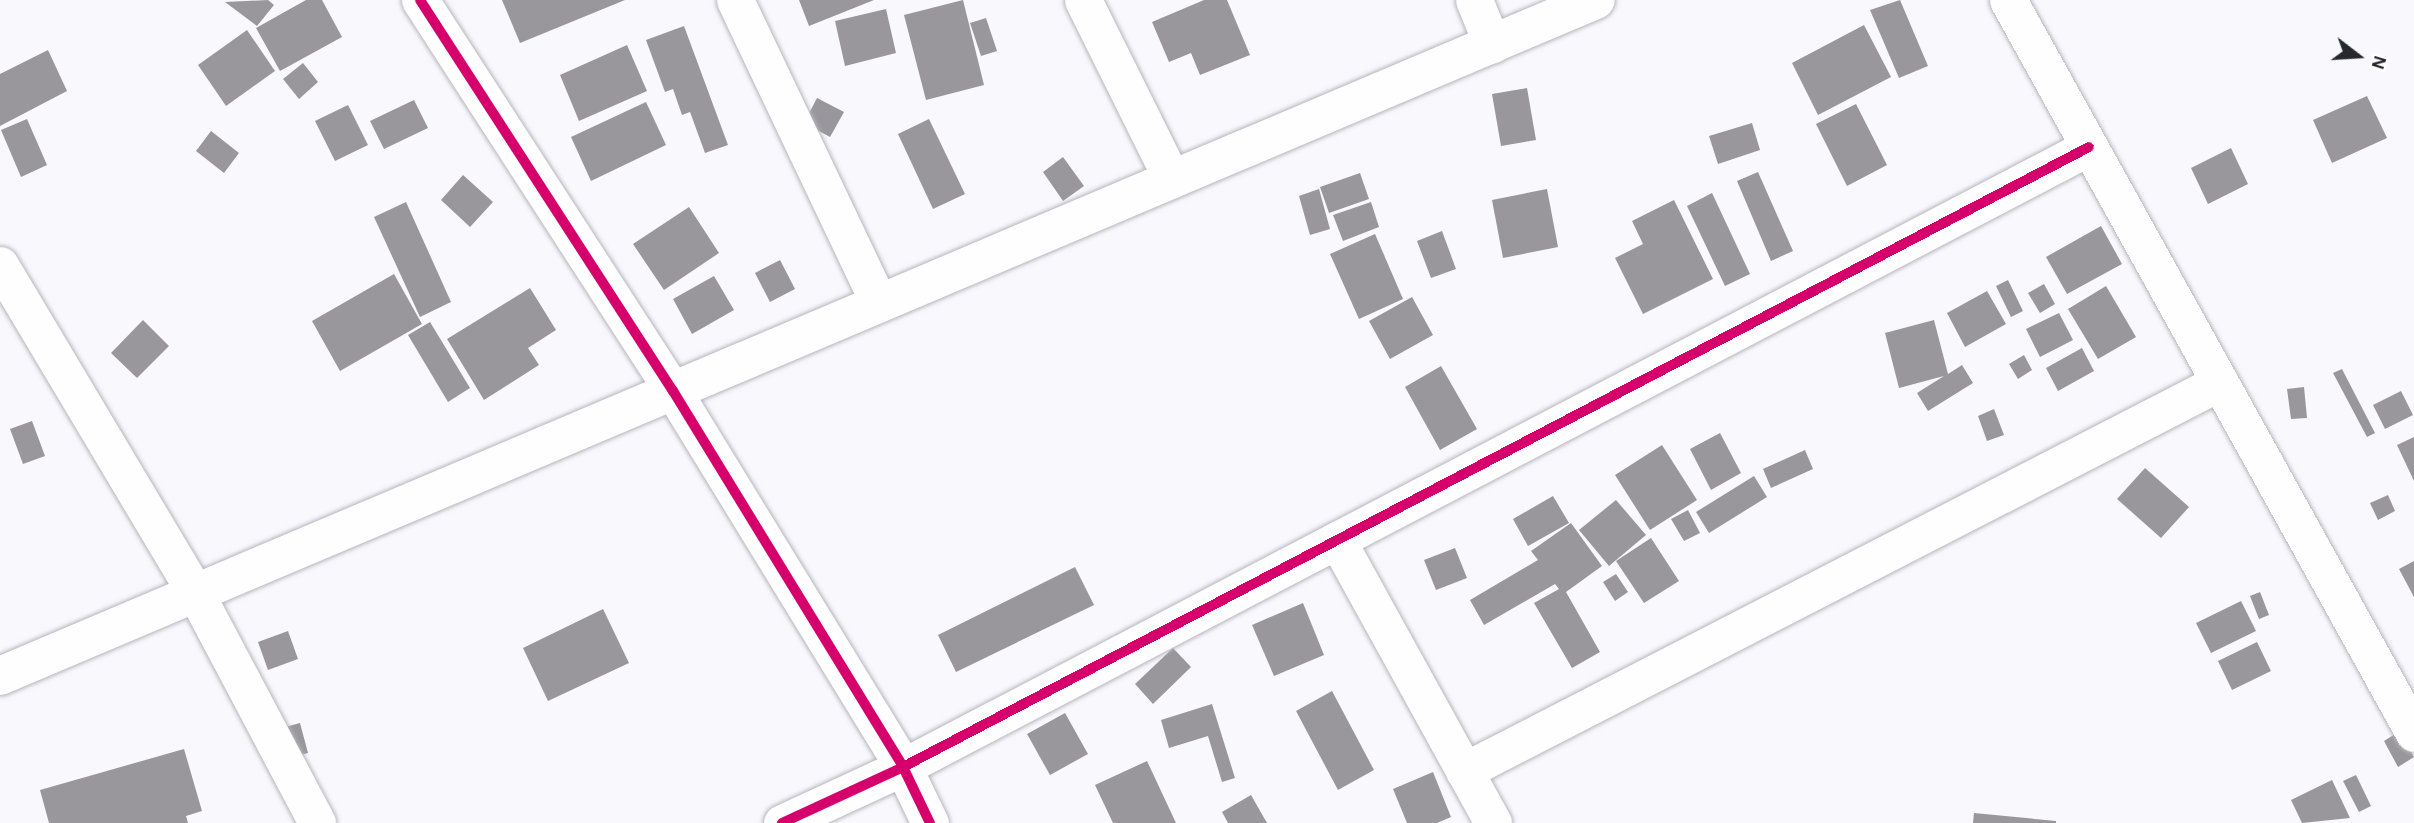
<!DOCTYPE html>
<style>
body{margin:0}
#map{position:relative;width:2414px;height:823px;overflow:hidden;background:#f8f8fd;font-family:"Alegreya Sans",sans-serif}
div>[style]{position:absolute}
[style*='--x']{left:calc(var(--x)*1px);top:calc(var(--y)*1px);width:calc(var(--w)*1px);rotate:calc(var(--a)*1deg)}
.building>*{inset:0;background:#99979c}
.roads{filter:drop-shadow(0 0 2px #b6b5bb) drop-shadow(0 0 2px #b6b5bb)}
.minor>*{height:37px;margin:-18.5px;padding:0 18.5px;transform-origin:18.5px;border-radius:18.5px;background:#fefeff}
.major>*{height:38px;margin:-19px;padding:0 19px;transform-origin:19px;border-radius:19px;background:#fefeff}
.cycleway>*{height:10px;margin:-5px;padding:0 5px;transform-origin:5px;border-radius:5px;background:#d6006c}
span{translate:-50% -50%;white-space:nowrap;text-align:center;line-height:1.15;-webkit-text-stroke:7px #fff;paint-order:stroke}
.north{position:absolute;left:2323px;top:21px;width:70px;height:70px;-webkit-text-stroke:5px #fff;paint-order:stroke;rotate:107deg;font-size:19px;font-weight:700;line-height:28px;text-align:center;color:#27272e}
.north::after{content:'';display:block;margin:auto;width:24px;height:32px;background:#27272e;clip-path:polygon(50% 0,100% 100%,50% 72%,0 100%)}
</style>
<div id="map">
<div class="building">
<i style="clip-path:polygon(268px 0,274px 5px,257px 26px,225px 2px)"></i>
<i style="clip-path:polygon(306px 0,322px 0,342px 37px,280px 71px,256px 28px)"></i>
<i style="clip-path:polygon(502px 0,625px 0,520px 43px)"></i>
<i style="clip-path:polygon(799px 0,874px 0,809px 26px)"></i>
<i style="clip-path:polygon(963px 0,984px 85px,926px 100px,904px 15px)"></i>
<i style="clip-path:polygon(1204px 0,1227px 0,1250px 55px,1200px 75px,1191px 53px,1169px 62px,1152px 22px)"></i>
<i style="clip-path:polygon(1900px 0,1928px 66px,1899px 78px,1870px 10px)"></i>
<i style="clip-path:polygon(886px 9px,896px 53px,845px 66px,835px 21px)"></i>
<i style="clip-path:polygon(986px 18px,997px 51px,981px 56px,970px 23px)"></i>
<i style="clip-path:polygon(1864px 25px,1891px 77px,1818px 115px,1792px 63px)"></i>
<i style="clip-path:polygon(684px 26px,728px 145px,705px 153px,690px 112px,682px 115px,673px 89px,665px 92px,646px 40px)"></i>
<i style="clip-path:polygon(247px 30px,275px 71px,226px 106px,198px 65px)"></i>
<i style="clip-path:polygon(627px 45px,647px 91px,579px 121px,560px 75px)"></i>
<i style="clip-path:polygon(48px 50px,67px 91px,0 126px,0 74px)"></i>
<i style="clip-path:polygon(303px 63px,318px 82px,299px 99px,283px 79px)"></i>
<i style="clip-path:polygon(1527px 88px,1536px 140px,1501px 146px,1492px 94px)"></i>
<i style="clip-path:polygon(2367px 96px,2387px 138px,2332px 163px,2313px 120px)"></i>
<i style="clip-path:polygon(817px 98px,844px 112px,830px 137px,804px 123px)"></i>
<i style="clip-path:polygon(414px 100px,428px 128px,384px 149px,370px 121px)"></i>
<i style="clip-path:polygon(646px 102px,666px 145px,591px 181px,571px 137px)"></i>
<i style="clip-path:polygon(1856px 104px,1887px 165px,1847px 186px,1816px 124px)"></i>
<i style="clip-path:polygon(348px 105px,368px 145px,335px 161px,315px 121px)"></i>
<i style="clip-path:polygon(27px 119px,47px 165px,21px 177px,1px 130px)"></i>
<i style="clip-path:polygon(929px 119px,965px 194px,933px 209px,898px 134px)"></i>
<i style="clip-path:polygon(1752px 123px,1760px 150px,1718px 164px,1709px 136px)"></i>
<i style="clip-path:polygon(211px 131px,239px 153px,224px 173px,196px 151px)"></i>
<i style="clip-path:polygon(2231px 148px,2248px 184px,2208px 204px,2191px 168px)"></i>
<i style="clip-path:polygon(1063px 157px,1084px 186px,1063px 201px,1043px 172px)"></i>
<i style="clip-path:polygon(1758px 172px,1793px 251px,1771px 261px,1737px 181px)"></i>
<i style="clip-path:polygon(1360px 173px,1369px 199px,1329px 213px,1320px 187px)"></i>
<i style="clip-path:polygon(463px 175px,493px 202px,470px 227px,441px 200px)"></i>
<i style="clip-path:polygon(1319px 189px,1330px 229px,1310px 235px,1299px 196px)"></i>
<i style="clip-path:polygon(1547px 189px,1558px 247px,1503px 258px,1492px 200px)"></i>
<i style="clip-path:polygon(1712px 193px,1750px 274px,1725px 286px,1687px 206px)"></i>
<i style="clip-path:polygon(1674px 200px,1713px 279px,1643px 314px,1615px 258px,1643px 244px,1632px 221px)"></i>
<i style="clip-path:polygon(406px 202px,451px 302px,420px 317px,374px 217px)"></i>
<i style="clip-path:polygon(1371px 202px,1379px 227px,1343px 241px,1333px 215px)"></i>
<i style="clip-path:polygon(689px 207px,719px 253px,664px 290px,633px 244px)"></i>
<i style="clip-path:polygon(2101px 226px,2122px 264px,2067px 294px,2046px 257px)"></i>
<i style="clip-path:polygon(1442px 231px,1456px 269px,1431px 278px,1417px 241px)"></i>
<i style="clip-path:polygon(1375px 234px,1403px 299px,1359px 319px,1330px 254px)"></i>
<i style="clip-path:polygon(780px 260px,795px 289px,770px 302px,755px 273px)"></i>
<i style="clip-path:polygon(394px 274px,422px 324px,340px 371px,312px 321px)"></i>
<i style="clip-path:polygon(714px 276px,734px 310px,692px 334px,673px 299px)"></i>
<i style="clip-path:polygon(2008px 280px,2023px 311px,2011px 317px,1996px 286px)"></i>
<i style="clip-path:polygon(2044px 284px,2055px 304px,2040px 313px,2028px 293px)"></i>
<i style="clip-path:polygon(2106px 286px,2136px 337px,2098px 359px,2068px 309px)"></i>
<i style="clip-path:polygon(530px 288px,556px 330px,528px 348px,539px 365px,484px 400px,447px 339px)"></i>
<i style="clip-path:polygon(1987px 291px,2006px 324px,1965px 347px,1947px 313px)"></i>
<i style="clip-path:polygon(1412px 297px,1433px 335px,1390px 359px,1369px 321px)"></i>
<i style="clip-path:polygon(2059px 313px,2073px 340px,2040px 357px,2026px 329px)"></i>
<i style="clip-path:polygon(143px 320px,169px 346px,137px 378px,111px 353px)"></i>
<i style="clip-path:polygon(1934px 320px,1948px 374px,1962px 365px,1973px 383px,1928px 411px,1917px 393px,1944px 376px,1899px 388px,1885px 333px)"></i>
<i style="clip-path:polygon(430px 322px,470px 388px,448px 402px,408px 335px)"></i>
<i style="clip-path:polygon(2082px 348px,2094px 371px,2058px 391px,2046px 368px)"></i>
<i style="clip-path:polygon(2024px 355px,2032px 370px,2018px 379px,2009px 364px)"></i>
<i style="clip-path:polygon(1441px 366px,1477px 429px,1440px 450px,1405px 387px)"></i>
<i style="clip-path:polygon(2342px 369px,2375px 433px,2367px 437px,2333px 373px)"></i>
<i style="clip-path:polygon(2304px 387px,2307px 418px,2291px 419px,2287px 389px)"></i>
<i style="clip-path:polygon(2401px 391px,2413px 415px,2385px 429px,2373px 405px)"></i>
<i style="clip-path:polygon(1994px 409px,2004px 435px,1987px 441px,1978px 416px)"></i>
<i style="clip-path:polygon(32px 421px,45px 456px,23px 464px,10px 429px)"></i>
<i style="clip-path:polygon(1720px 433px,1741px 473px,1711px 490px,1690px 449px)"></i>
<i style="clip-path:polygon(2414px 437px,2414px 481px,2397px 445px)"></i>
<i style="clip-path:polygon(1662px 445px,1697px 500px,1650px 530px,1615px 475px)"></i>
<i style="clip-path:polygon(1805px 450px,1813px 469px,1771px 488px,1763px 469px)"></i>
<i style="clip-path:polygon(2145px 468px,2189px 507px,2161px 538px,2117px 499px)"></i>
<i style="clip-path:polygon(1754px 476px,1767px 497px,1709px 533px,1696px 512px)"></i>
<i style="clip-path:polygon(2388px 495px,2395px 511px,2378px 520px,2370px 503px)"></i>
<i style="clip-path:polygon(1553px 496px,1569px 523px,1528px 546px,1513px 519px)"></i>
<i style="clip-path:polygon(1616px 500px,1646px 535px,1609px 566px,1579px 530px)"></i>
<i style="clip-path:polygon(1688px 510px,1700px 533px,1684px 541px,1671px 519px)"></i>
<i style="clip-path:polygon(1571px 523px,1602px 566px,1566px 592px,1600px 652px,1572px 668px,1534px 603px,1559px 589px,1555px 584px,1484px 625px,1470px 600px,1538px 560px,1531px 551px)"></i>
<i style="clip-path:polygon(1651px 538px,1679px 581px,1644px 603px,1616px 561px)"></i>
<i style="clip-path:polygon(1455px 548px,1467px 578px,1436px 590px,1424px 560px)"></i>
<i style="clip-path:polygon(2414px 561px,2414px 597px,2399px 569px)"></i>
<i style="clip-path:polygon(1075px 567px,1094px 605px,956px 672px,938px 635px)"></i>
<i style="clip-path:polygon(1616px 574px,1628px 592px,1615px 601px,1603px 582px)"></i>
<i style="clip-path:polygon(2260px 592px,2269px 615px,2259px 619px,2250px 596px)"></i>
<i style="clip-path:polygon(2241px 601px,2256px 631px,2211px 653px,2196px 623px)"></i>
<i style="clip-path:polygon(1303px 603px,1324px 655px,1274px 676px,1252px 625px)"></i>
<i style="clip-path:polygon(603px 609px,629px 663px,548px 701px,523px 648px)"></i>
<i style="clip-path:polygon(288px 631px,298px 659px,268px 670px,258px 642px)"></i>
<i style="clip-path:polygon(2257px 642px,2271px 671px,2232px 690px,2218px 661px)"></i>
<i style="clip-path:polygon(1173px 648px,1191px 667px,1153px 704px,1135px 684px)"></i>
<i style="clip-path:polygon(1332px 691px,1374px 770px,1338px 790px,1296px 711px)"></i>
<i style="clip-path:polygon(1212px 704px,1235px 778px,1222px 782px,1208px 736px,1169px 748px,1161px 720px)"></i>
<i style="clip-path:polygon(1065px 713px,1088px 754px,1050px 775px,1027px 734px)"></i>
<i style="clip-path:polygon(300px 723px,308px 753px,286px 759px,278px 729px)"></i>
<i style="clip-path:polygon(2400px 731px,2414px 757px,2398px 767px,2384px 741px)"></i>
<i style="clip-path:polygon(184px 749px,202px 811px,186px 816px,188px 823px,49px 823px,40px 790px)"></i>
<i style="clip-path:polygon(1147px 761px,1176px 823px,1113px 823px,1095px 785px)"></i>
<i style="clip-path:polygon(1433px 772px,1451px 817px,1437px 823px,1407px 823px,1393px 789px)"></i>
<i style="clip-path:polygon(2356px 775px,2371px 806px,2359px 812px,2343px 781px)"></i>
<i style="clip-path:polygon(2332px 780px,2350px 818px,2302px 823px,2291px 800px)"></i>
<i style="clip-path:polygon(1251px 795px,1267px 823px,1228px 823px,1222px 812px)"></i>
<i style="clip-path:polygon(1974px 813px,2056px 821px,2056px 823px,1973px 823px)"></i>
</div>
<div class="roads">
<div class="minor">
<i style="--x:420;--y:0;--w:466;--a:57.1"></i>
<i style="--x:673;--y:391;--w:441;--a:58.5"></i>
<i style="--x:903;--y:767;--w:62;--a:64.3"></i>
<i style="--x:735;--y:0;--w:335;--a:64.6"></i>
<i style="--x:1083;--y:0;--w:200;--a:63.6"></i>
<i style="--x:1474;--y:0;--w:48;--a:67.8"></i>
<i style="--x:2008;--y:0;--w:838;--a:61.02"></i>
<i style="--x:0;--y:265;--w:383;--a:59.2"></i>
<i style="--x:196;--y:594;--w:259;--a:62.1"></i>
<i style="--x:1337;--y:540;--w:323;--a:61.1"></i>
<i style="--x:1464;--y:771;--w:850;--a:-27.23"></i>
<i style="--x:782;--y:823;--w:133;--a:-24.8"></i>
<i style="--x:903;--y:767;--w:1338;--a:-27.6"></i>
</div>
<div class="major">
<i style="--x:0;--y:676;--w:1733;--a:-22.96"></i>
</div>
</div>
<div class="cycleway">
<i style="--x:420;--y:0;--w:466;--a:57.1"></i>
<i style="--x:673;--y:391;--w:441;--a:58.5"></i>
<i style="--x:903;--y:767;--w:62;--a:64.3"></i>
<i style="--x:782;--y:823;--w:133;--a:-24.8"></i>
<i style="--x:903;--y:767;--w:1338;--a:-27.6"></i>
</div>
<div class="north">N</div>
</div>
